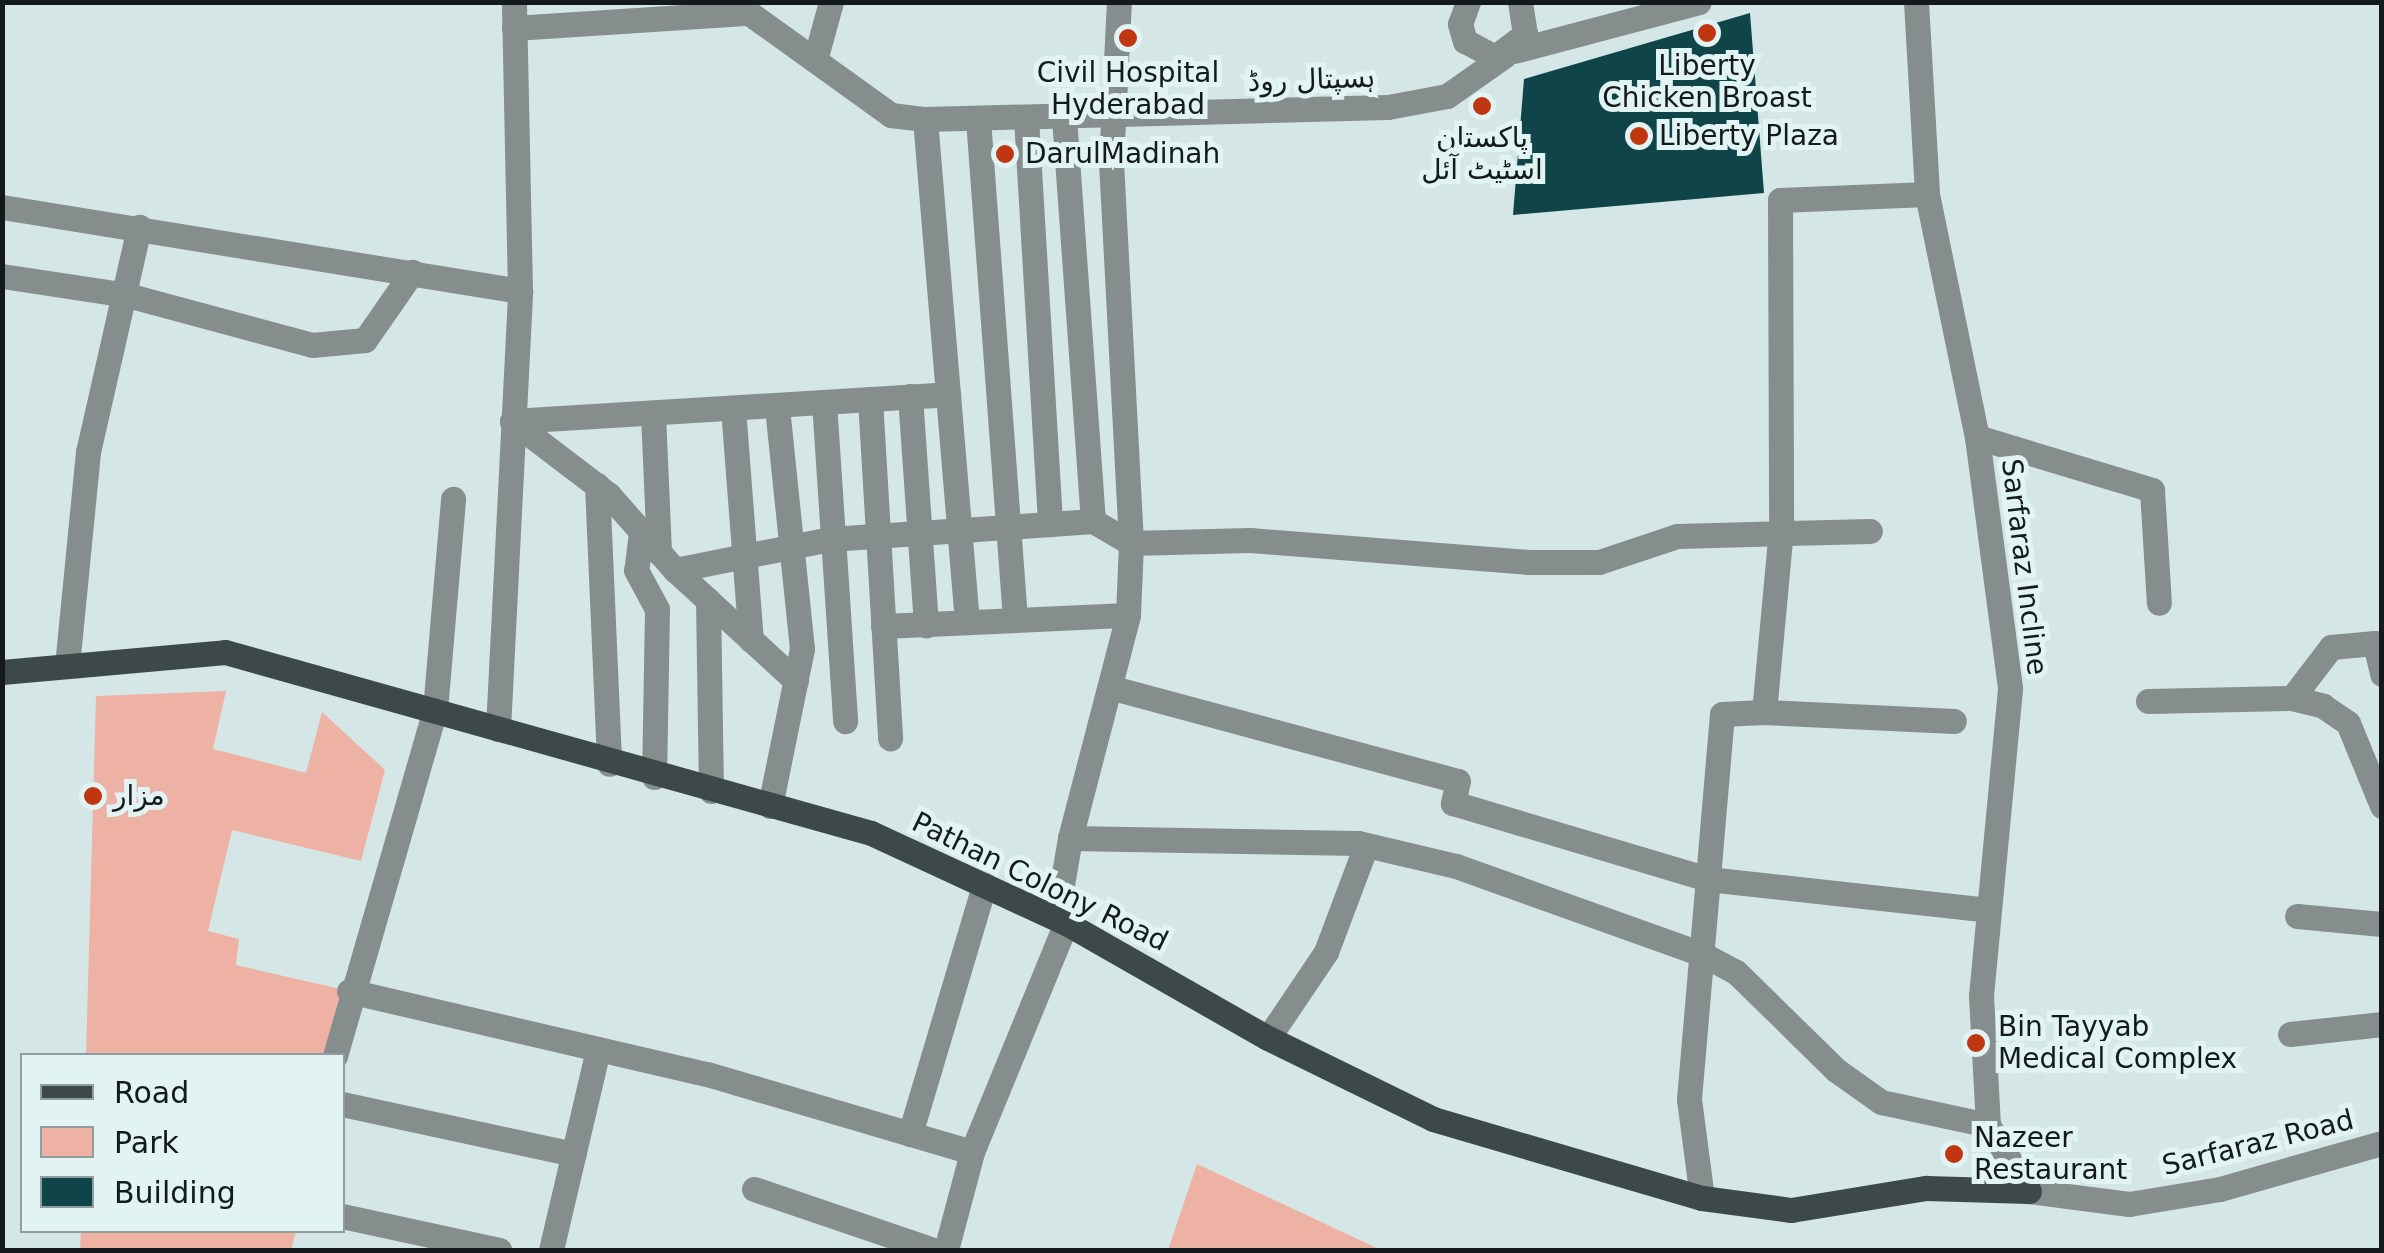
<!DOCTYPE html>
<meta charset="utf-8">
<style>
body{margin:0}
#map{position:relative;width:2384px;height:1253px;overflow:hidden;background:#d5e6e7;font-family:"DejaVu Sans","Noto Sans Arabic",sans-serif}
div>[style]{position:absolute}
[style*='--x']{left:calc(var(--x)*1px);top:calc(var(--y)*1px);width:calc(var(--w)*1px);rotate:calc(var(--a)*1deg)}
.green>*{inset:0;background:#edb2a3}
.building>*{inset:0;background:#0f4549}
.minor>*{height:25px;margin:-12.5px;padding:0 12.5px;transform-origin:12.5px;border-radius:12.5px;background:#868d8d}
.major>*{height:25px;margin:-12.5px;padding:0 12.5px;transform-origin:12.5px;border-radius:12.5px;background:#3d4849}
.dots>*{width:28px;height:28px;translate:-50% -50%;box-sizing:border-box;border:5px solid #e2f3f4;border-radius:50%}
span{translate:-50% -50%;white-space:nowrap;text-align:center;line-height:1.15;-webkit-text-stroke:10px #e2f3f4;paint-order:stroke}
.poi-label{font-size:28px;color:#141a1b}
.left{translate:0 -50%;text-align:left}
.street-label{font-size:28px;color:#141a1b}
.frame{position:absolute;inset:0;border:5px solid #141a1b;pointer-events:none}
.legend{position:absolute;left:20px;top:1053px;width:325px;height:180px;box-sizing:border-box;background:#e2f3f4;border:2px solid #909c9d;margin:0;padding:12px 18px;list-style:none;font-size:30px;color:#141a1b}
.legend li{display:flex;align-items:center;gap:20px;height:50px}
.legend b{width:50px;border:2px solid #909c9d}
</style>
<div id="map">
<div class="green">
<i style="clip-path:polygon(226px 691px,213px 749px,306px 773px,322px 712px,385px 770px,361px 861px,232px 830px,208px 931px,239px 939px,236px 965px,349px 991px,335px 1055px,86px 1056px,96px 696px)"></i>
<i style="clip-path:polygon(1197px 1164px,1381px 1250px,1168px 1250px)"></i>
<i style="clip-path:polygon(81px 1231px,81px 1230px,296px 1231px,291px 1250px,80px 1250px)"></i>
</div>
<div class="building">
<i style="clip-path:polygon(1750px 13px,1764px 193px,1513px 215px,1524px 79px)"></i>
</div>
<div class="minor">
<i style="--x:1468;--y:2;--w:23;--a:110"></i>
<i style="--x:1460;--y:24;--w:18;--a:74"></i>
<i style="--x:1465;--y:41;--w:34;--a:28"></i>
<i style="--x:1495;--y:57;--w:38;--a:-37"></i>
<i style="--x:1525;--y:34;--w:32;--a:-99"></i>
<i style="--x:1916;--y:2;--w:192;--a:86.7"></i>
<i style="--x:1927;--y:194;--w:248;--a:78.4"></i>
<i style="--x:1977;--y:437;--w:254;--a:82.5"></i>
<i style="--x:2010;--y:689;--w:308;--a:95.4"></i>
<i style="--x:1981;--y:996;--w:129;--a:86.9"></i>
<i style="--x:1988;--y:1125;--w:78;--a:58.2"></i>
<i style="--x:2029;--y:1191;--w:101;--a:7.4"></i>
<i style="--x:2129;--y:1204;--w:92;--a:-9.4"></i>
<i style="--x:2220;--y:1189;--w:168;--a:-15.9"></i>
<i style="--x:514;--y:28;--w:235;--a:-3.7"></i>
<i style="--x:749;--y:13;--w:175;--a:35.7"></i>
<i style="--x:891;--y:115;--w:34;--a:7"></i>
<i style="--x:925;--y:119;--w:463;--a:-1.5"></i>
<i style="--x:1388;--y:107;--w:60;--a:-10.6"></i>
<i style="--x:1447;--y:96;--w:70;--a:-35.1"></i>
<i style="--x:1514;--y:51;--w:191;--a:-14.8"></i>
<i style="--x:815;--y:60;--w:60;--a:-74.6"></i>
<i style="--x:1064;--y:117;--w:405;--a:85.9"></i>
<i style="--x:1026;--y:118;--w:407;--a:86.6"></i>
<i style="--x:925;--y:119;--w:505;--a:85.23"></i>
<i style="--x:978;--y:119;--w:501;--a:85.77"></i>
<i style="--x:1927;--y:194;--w:147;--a:177.7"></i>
<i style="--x:1780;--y:200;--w:329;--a:89.8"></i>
<i style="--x:1781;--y:529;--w:184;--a:95.3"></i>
<i style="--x:1764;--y:712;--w:190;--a:2.7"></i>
<i style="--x:2;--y:207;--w:525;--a:9.21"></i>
<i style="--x:2;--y:276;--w:126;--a:8.6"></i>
<i style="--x:127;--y:295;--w:192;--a:15.1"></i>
<i style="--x:312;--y:345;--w:53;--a:-5.4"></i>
<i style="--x:365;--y:340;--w:83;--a:-55.3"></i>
<i style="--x:910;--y:396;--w:230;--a:86"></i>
<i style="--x:870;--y:399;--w:340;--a:86.6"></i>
<i style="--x:824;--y:402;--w:320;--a:86.2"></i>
<i style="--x:733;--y:408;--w:233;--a:85.6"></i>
<i style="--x:653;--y:414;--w:139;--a:87.5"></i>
<i style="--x:512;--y:421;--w:437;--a:-3.5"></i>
<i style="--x:512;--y:421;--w:122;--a:37.3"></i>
<i style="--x:609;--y:495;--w:100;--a:48.7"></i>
<i style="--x:675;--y:570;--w:164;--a:42.5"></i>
<i style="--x:1977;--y:437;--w:183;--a:16.8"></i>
<i style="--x:2152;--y:490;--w:113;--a:86.5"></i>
<i style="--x:597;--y:485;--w:279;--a:87.5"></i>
<i style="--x:641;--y:532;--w:38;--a:97"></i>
<i style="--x:636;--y:570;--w:44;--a:61.7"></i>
<i style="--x:657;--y:609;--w:168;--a:91"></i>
<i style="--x:675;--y:570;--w:158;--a:-11.3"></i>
<i style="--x:830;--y:539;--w:264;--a:-3.9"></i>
<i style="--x:1093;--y:521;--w:44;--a:30.1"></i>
<i style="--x:1131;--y:543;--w:119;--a:-1.4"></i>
<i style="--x:1250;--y:540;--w:280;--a:4.5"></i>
<i style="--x:1529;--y:562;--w:70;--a:0"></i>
<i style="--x:1599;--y:562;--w:82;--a:-18.4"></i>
<i style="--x:1677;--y:536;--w:193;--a:-1.5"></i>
<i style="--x:708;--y:600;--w:191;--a:89.1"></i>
<i style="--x:883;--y:626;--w:245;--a:-2.6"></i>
<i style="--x:67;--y:666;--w:215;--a:-84.4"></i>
<i style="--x:88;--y:452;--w:231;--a:-77.2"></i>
<i style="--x:1113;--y:688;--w:357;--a:15.1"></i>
<i style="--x:1458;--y:781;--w:23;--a:103"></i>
<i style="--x:1453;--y:803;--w:266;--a:16.6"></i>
<i style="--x:1708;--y:879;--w:282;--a:6.3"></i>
<i style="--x:2292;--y:698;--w:64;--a:-52.6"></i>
<i style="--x:2331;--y:647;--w:44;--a:-5.2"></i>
<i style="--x:2375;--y:643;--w:32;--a:77"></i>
<i style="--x:2148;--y:701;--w:144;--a:-1.2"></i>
<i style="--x:2292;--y:698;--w:32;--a:14"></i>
<i style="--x:2323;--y:706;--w:30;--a:34"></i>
<i style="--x:2348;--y:723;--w:90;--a:67.7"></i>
<i style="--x:498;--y:729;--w:439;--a:-87.1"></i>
<i style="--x:520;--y:291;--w:289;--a:-91.2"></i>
<i style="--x:770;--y:806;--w:160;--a:-78.5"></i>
<i style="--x:802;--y:649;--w:245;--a:-95.9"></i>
<i style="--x:1070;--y:838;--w:288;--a:1"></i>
<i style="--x:1358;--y:843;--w:101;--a:13.2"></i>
<i style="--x:1456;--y:866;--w:261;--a:19.7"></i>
<i style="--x:1702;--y:954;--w:38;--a:28"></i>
<i style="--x:1736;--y:972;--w:140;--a:44.4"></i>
<i style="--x:1836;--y:1070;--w:55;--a:35.4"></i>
<i style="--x:1881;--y:1102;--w:109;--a:12.1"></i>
<i style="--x:2297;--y:916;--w:85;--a:5.4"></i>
<i style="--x:349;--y:991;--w:367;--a:13.1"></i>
<i style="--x:707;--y:1074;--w:276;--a:16.4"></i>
<i style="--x:2290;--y:1034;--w:93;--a:-6.2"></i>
<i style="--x:1268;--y:1038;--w:104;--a:-56"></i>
<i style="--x:1326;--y:952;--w:111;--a:-69.4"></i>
<i style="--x:335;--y:1056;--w:360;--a:-73.9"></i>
<i style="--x:435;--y:710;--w:212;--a:-85.1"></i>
<i style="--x:342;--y:1104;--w:237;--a:12.2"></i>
<i style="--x:910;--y:1134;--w:260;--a:-73.4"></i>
<i style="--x:754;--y:1189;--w:189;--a:18.8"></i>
<i style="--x:1702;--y:1198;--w:100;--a:-97.5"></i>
<i style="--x:1689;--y:1099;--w:386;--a:-85.1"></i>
<i style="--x:1722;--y:714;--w:42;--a:-2.7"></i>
<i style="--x:342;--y:1216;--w:161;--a:12.2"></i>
<i style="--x:551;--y:1250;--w:206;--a:-76.8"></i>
<i style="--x:946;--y:1250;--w:101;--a:-75.1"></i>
<i style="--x:972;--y:1152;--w:248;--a:-67.7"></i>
<i style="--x:1066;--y:923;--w:38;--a:-96"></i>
<i style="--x:1062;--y:885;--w:48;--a:-80.3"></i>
<i style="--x:1070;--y:838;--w:230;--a:-75.4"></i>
<i style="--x:1128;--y:615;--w:72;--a:-87.6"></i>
<i style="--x:1131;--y:543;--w:380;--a:-93"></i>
<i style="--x:1111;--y:164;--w:162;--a:-87.2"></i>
</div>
<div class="major">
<i style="--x:2;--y:672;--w:224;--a:-5.1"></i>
<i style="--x:225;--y:652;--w:671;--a:15.65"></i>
<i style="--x:871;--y:833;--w:215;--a:24.8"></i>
<i style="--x:1066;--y:923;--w:232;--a:29.7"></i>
<i style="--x:1268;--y:1038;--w:184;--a:26.1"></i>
<i style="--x:1433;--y:1119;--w:280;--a:16.4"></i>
<i style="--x:1702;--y:1198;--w:90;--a:7.7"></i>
<i style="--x:1791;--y:1210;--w:137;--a:-9.3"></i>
<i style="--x:1926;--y:1188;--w:103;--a:1.7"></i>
</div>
<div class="dots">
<i style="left:1707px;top:33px;background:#c03610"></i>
<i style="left:1128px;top:38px;background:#c03610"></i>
<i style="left:1482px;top:106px;background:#c03610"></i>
<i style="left:1639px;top:136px;background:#c03610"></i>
<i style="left:1005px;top:154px;background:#c03610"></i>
<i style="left:93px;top:796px;background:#c03610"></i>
<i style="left:1976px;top:1043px;background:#c03610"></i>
<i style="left:1954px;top:1154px;background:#c03610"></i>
</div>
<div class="poi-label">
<span style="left:1707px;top:82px">Liberty<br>Chicken Broast</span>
<span style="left:1128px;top:89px">Civil Hospital<br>Hyderabad</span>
<span class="left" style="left:1659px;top:136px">Liberty Plaza</span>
<span style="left:1482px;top:154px">پاکستان<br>اسٹیٹ آئل</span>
<span class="left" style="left:1025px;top:154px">DarulMadinah</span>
<span class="left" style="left:113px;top:796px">مزار</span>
<span class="left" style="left:1998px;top:1043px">Bin Tayyab<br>Medical Complex</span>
<span class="left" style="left:1974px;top:1154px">Nazeer<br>Restaurant</span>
</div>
<div class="street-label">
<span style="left:1311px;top:80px;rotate:-2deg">ہسپتال روڈ</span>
<span style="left:2024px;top:567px;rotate:83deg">Sarfaraz Incline</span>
<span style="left:1040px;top:882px;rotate:26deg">Pathan Colony Road</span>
<span style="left:2258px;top:1143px;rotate:-14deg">Sarfaraz Road</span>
</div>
<div class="frame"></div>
<ul class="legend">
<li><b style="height:12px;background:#3d4849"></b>Road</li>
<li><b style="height:28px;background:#edb2a3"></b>Park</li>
<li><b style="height:28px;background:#0f4549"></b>Building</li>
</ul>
</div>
